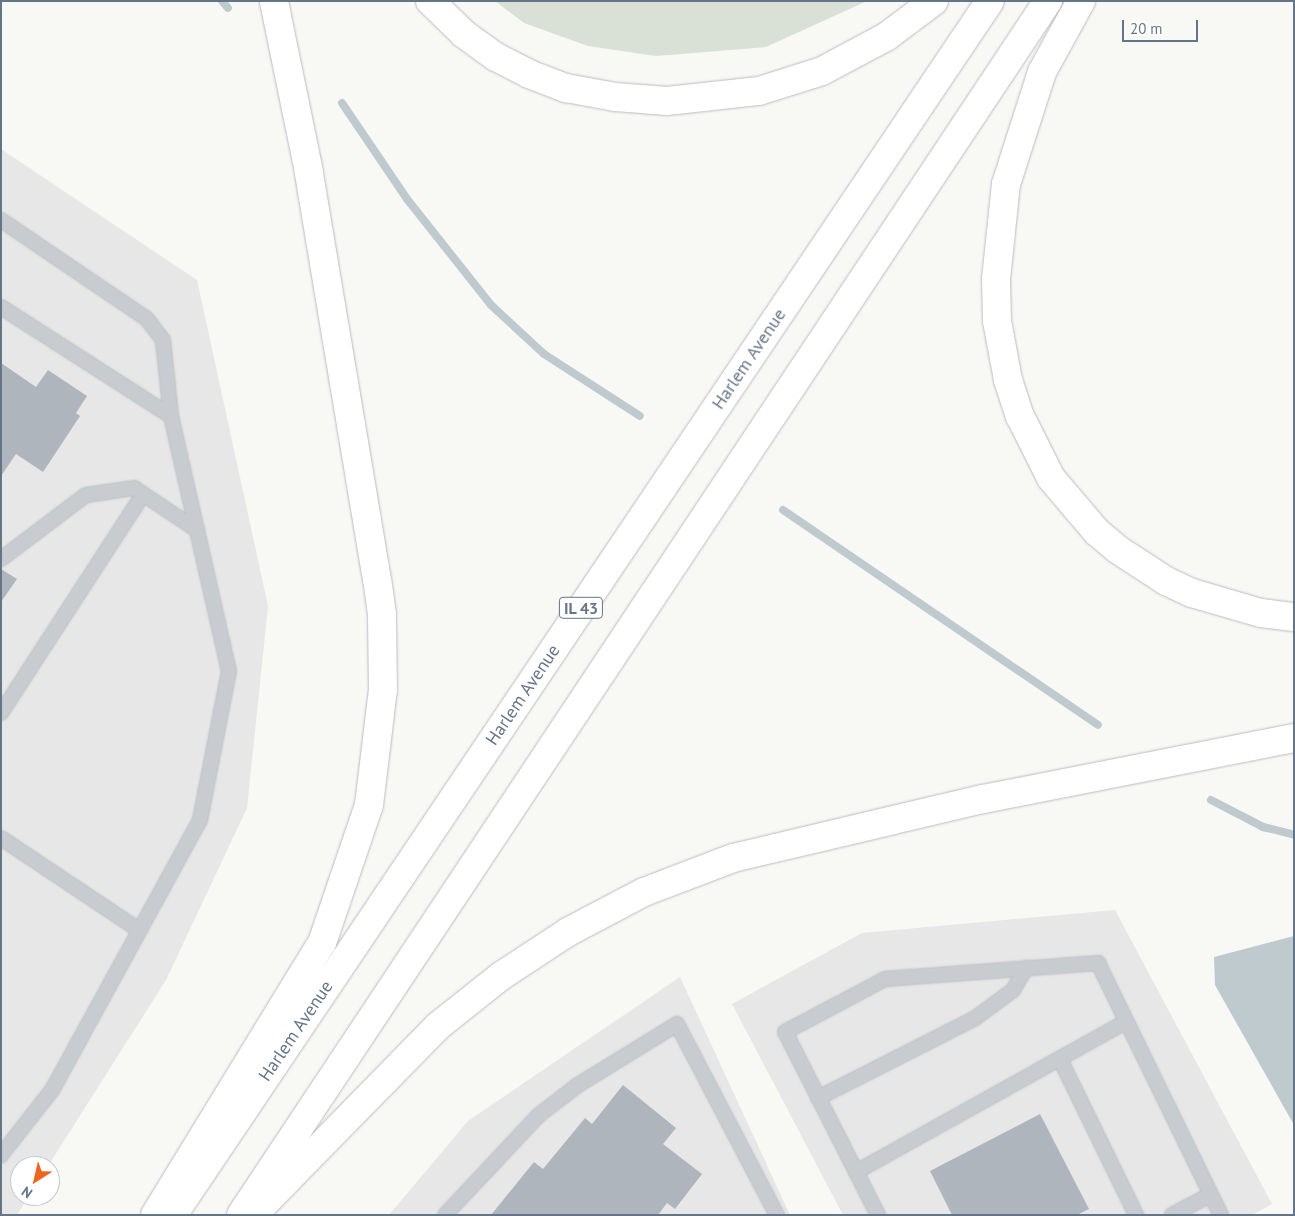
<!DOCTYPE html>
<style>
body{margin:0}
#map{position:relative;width:1295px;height:1216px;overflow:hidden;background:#f8f8f5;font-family:"PT Sans",sans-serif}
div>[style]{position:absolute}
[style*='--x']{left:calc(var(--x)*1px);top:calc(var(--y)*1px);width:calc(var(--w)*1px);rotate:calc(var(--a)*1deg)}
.built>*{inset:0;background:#e6e7e6}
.green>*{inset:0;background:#d9e0d6}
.water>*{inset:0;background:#bfcacf}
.stream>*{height:8px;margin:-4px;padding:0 4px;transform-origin:4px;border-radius:4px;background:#bfcacf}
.building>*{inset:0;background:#aeb5bc}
.roads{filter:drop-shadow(0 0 1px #b9bcc1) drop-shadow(0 0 1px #b9bcc1)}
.lane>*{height:14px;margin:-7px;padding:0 7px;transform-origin:7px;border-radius:7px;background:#c8cbcf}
.primary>*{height:28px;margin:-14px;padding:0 14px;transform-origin:14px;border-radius:14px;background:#fff}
.highway>*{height:28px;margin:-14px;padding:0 14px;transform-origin:14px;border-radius:14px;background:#fff}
span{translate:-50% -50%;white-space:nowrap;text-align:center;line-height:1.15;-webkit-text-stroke:5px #fff;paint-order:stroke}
.shield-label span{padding:1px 4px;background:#fff;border:1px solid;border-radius:4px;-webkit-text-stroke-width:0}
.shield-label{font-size:16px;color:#657588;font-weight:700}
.street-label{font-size:18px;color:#657588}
.frame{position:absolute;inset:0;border:2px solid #657588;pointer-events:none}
.north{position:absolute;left:10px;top:1156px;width:50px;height:50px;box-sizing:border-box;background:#fff;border:1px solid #c1c8cf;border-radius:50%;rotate:215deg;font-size:14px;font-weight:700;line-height:20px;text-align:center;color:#657588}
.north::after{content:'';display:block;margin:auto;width:18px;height:22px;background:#ef641e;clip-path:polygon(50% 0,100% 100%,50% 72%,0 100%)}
.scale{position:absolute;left:1122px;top:20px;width:76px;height:22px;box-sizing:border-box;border:2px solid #657588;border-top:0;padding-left:6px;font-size:15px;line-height:18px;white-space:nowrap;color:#657588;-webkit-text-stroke:4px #fff;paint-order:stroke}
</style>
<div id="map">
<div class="built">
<i style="clip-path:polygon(1px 149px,197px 280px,268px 606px,247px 808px,166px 980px,48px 1166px,20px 1166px,20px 1196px,29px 1196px,17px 1215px,1px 1215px)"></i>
<i style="clip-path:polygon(1115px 910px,1272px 1204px,1252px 1215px,843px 1215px,732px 1004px,862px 933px)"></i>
<i style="clip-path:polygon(680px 977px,790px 1215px,389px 1215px,468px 1121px)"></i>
</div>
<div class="green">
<i style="clip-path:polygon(495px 1px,867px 1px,766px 47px,656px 56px,588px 46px,524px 23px)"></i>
</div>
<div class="water">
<i style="clip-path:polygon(1294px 936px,1294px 1125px,1215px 985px,1214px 957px)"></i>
</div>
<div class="stream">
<i style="--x:222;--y:1;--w:9;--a:49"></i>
<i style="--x:342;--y:103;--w:116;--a:55.9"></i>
<i style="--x:407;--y:199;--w:135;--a:51.6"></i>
<i style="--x:491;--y:305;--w:72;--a:42.8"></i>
<i style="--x:544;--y:354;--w:114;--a:32.9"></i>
<i style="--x:783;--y:510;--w:381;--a:34.3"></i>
<i style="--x:1211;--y:800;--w:59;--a:27.4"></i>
<i style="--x:1263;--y:827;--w:32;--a:14"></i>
</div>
<div class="building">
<i style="clip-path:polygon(1px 363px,36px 387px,48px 370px,87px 396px,76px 413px,80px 416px,43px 472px,16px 454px,1px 476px)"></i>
<i style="clip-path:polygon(1px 569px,17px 579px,1px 602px)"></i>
<i style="clip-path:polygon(623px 1085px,676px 1128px,663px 1144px,702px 1174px,675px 1209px,667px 1203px,658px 1215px,491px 1215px,534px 1162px,543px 1169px,585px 1118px,592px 1124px)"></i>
<i style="clip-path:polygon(1040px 1114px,1089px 1209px,1077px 1215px,952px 1215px,930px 1171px)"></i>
</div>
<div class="roads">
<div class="lane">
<i style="--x:1;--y:220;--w:176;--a:34.1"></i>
<i style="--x:147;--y:319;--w:26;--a:53"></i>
<i style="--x:163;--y:340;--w:76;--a:84"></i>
<i style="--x:1;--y:307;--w:202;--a:32.7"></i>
<i style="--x:171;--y:416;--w:262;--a:77.2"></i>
<i style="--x:229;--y:671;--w:152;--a:101"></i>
<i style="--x:200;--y:820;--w:308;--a:118.7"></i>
<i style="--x:52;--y:1090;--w:83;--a:128.1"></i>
<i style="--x:1;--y:559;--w:106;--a:-37"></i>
<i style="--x:86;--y:495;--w:49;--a:-8.3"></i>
<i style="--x:134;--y:488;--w:76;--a:33.7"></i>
<i style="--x:1;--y:713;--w:261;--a:-57"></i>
<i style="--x:1;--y:838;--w:166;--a:33.7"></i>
<i style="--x:1060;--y:1059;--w:174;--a:64"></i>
<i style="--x:818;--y:1098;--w:175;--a:-26.9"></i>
<i style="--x:974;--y:1019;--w:49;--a:-36.6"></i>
<i style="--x:1013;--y:990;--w:26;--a:-59"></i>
<i style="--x:856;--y:1172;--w:309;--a:-29.1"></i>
<i style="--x:445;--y:1215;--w:137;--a:-46.8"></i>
<i style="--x:539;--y:1115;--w:49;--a:-37.6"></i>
<i style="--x:578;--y:1085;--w:116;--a:-31.6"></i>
<i style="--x:677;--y:1024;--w:216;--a:62.4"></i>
<i style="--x:878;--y:1215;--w:205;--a:-116.9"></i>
<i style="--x:785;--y:1032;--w:113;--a:-27.9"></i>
<i style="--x:885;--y:979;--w:214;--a:-4.3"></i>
<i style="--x:1098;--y:963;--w:280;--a:64"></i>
<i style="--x:1172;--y:1215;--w:43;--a:-27.8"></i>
</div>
<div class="primary">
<i style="--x:173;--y:1215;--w:1463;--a:-56.06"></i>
<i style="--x:241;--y:1215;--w:1458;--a:-56.39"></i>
</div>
<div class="highway">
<i style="--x:430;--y:1;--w:47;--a:44.1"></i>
<i style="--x:464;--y:34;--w:39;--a:36"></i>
<i style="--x:496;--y:57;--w:37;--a:27"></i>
<i style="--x:529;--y:74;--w:40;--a:21"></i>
<i style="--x:566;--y:88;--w:50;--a:10.4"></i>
<i style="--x:615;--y:97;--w:52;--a:4.4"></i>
<i style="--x:667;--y:101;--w:93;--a:-6.2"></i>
<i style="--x:759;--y:91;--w:66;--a:-17.6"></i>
<i style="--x:822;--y:71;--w:72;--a:-28"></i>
<i style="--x:886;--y:37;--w:60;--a:-36.9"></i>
<i style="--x:1081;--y:1;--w:81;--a:118.8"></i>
<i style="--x:1042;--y:72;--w:118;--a:107.8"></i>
<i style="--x:1006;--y:184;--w:96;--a:96"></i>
<i style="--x:996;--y:279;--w:42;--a:88.6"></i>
<i style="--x:997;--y:321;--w:60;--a:79.4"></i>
<i style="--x:1008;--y:380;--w:38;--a:72"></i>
<i style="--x:1020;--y:416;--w:69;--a:63.4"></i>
<i style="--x:1051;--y:478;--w:71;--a:49.6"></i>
<i style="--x:1097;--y:532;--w:26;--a:40"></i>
<i style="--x:1117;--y:549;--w:59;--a:33.1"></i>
<i style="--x:1166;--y:581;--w:29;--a:25"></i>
<i style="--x:1192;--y:593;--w:72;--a:16.2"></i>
<i style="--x:1261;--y:613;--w:33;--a:7"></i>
<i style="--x:155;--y:1215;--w:319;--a:-58.5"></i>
<i style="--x:322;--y:943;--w:146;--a:-71.2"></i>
<i style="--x:369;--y:805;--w:116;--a:-83.1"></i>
<i style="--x:383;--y:690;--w:76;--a:-90.8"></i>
<i style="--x:382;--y:614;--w:34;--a:-98"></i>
<i style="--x:377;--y:580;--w:414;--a:-99.5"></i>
<i style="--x:309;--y:172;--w:175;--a:-101.6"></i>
<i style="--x:253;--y:1215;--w:264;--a:-45.6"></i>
<i style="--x:438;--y:1026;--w:80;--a:-38.4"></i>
<i style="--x:501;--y:976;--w:80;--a:-33.3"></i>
<i style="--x:568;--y:932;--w:86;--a:-27.8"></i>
<i style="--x:644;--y:892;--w:95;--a:-20.9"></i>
<i style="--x:733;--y:858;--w:257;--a:-13.3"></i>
<i style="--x:983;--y:799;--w:317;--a:-11.1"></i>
</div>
</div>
<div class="shield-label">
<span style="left:581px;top:608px">IL 43</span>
</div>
<div class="street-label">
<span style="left:749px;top:359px;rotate:-56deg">Harlem Avenue</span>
<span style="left:523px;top:695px;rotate:-56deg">Harlem Avenue</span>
<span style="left:296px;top:1031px;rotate:-56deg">Harlem Avenue</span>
</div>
<div class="frame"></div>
<div class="north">N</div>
<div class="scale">20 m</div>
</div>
